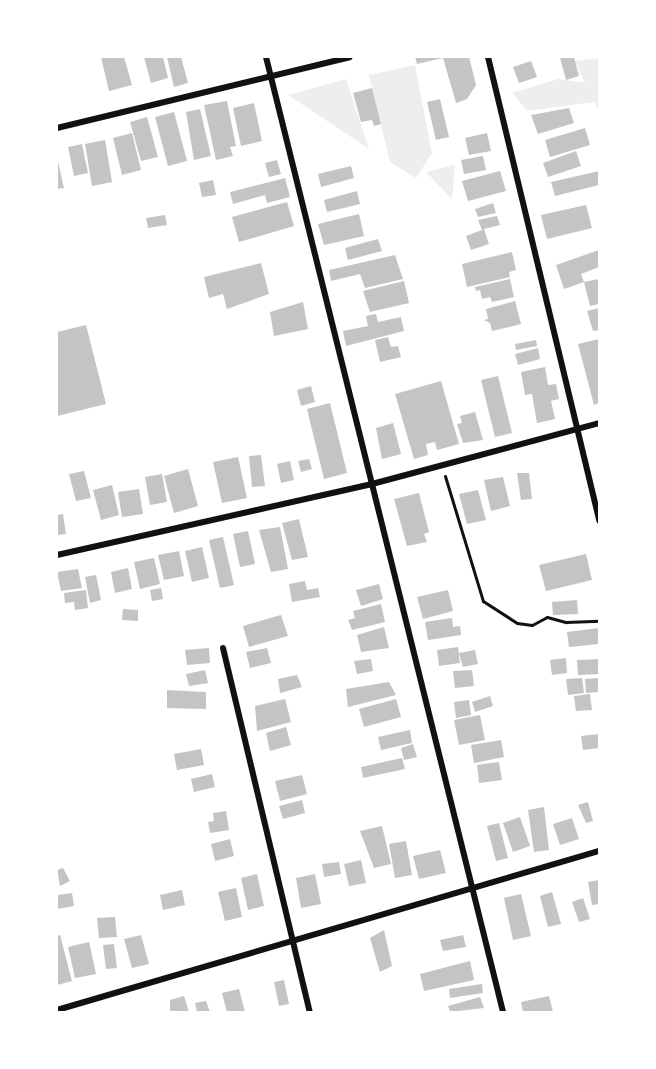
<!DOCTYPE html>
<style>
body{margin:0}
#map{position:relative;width:656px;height:1069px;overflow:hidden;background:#fff;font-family:Barlow,sans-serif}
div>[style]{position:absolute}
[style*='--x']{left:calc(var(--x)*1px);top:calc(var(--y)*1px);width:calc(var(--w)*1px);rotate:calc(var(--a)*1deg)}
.green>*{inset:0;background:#eee}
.building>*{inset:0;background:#c4c4c4}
.path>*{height:3px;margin:-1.5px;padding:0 1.5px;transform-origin:1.5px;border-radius:1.5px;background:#111}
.minor>*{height:6px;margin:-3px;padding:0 3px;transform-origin:3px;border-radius:3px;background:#111}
span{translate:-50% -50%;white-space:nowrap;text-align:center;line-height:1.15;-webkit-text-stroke:6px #fff;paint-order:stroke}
.frame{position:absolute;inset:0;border:58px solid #fff;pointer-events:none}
</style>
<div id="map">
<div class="green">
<i style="clip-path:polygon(599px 58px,599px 111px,594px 102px,527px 111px,512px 93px,558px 79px,585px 83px,575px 61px)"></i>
<i style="clip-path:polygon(415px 65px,432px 153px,416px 178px,390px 162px,369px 75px)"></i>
<i style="clip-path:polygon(346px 79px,369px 149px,288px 95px)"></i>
<i style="clip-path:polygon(455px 165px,452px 199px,426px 172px)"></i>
</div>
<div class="building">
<i style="clip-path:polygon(101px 57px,124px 57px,132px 85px,109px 91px)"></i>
<i style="clip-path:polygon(144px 57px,163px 57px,168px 78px,151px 83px)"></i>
<i style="clip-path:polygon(167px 57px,181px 57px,188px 83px,174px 87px)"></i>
<i style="clip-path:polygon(415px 57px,469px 57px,476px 85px,467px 99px,456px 103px,443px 58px,417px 64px)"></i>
<i style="clip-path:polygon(563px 57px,574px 57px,579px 76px,566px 80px,560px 58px)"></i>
<i style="clip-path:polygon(531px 61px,537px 77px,519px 83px,513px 67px)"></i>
<i style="clip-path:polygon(372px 88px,381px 124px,374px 126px,372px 120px,361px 122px,353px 93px)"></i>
<i style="clip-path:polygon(440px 99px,449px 137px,436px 140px,427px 102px)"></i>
<i style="clip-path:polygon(227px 101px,236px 146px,230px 147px,233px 156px,216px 160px,204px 105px)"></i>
<i style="clip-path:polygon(254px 103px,262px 141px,241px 146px,233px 108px)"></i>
<i style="clip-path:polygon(569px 108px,574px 123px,538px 134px,531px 115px)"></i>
<i style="clip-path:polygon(200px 109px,211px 156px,194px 160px,186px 112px)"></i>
<i style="clip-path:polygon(174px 112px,187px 161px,168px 166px,155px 117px)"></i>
<i style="clip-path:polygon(147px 117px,158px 157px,141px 161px,130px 122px)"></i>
<i style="clip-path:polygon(585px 128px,590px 145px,550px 157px,545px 140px)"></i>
<i style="clip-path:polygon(132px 133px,141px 170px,122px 175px,113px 138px)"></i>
<i style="clip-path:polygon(487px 133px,491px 151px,469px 155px,465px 138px)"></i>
<i style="clip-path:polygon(105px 140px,112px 182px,92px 186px,85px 144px)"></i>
<i style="clip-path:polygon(82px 144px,88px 173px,74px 176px,68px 147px)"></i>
<i style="clip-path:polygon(576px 151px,581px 166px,548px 177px,543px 163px)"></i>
<i style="clip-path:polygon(483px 156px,486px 170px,464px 174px,461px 160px)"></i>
<i style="clip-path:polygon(57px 157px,64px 188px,57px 189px)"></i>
<i style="clip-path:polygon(277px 160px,281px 174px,269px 177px,265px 163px)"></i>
<i style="clip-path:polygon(351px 166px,354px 178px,321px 187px,318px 174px)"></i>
<i style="clip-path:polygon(500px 171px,506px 191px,468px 201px,462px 181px)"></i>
<i style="clip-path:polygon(599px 171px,599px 185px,555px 196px,551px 182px)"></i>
<i style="clip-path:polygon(285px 178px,290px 197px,267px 203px,265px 195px,233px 204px,230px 192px)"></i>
<i style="clip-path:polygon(213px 180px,216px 195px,202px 197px,199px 183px)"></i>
<i style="clip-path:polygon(357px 191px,360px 204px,327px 212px,324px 200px)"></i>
<i style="clip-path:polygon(287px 202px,294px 226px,239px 242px,232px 217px)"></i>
<i style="clip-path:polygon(493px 203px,496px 213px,478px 217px,475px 209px)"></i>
<i style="clip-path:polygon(586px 205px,592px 228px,547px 239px,541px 215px)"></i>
<i style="clip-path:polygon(359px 214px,364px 236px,324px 245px,318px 224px)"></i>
<i style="clip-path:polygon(165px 215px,167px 225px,148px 228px,146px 218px)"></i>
<i style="clip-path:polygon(497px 216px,500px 225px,484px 229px,489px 244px,471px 250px,466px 236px,482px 230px,478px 220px)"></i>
<i style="clip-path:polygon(378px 239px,382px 251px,348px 260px,345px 248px)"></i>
<i style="clip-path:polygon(599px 250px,599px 267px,581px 274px,584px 282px,564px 289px,556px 265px)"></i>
<i style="clip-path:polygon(512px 252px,516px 270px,509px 272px,510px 277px,467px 287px,462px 264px)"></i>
<i style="clip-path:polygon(395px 255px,403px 279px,365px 288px,360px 274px,331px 281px,329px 270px)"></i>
<i style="clip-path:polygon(261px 263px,269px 294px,227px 309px,223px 294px,209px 298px,204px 277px)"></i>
<i style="clip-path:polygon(510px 279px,514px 297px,492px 302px,490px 297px,482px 299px,480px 290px,476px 291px,475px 287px)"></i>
<i style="clip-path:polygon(599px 279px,599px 304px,590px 306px,584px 282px)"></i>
<i style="clip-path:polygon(404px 281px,409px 303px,370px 312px,363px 291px)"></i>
<i style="clip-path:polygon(515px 301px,521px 324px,492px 331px,490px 323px,484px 320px,488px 319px,486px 309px)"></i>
<i style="clip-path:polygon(303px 302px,308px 329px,274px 336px,270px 312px)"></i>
<i style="clip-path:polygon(599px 308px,599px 330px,593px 331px,587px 311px)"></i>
<i style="clip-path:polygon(376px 314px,378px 322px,401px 317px,404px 331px,346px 346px,343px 331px,368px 326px,366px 316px)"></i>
<i style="clip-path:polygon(86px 325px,106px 404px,57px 416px,57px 332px)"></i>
<i style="clip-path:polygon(388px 337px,391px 347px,398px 346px,401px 357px,380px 362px,375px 340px)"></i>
<i style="clip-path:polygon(599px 339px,599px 403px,594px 405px,578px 344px)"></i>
<i style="clip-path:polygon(536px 340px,537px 346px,516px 350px,515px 344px)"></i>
<i style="clip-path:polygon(538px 348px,540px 359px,518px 365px,515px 354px)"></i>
<i style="clip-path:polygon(545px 367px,548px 385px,556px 384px,559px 399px,551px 401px,555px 419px,537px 423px,532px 394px,525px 395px,521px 372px)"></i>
<i style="clip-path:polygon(498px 376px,512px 433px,495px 437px,481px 380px)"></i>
<i style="clip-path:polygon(441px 381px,459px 444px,437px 450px,435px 442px,426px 444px,428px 455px,414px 459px,395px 394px)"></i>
<i style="clip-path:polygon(311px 386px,315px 402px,301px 406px,297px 390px)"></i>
<i style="clip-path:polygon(330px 403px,347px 473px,324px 479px,307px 409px)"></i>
<i style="clip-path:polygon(475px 412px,483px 440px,463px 443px,457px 424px,462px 423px,460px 416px)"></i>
<i style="clip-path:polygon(393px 423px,401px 454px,382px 459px,376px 428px)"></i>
<i style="clip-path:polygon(261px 455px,265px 486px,252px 487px,249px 456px)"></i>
<i style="clip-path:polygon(238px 457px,247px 498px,222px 503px,213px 462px)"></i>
<i style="clip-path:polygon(309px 459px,312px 469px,301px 472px,298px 461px)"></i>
<i style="clip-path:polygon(290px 461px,294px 480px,281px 483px,277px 464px)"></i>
<i style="clip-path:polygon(188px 469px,198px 506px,174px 513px,164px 476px)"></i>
<i style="clip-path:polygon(84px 471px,91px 498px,76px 501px,69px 474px)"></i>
<i style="clip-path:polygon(517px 473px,529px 473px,532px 499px,521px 500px)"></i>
<i style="clip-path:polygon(162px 474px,167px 502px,150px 505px,145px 477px)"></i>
<i style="clip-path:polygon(503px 477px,510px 506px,491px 511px,484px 480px)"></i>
<i style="clip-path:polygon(112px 485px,119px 515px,101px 520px,93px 490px)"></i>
<i style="clip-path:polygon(139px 489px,143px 514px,122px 517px,118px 492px)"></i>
<i style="clip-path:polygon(478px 490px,486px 520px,467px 524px,459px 494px)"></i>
<i style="clip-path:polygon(419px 493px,429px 532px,424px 534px,427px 542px,407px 546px,394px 499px)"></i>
<i style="clip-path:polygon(63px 514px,66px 534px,57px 535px,57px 515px)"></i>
<i style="clip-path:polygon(299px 519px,308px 557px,292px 560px,282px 523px)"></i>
<i style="clip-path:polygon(280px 527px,288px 569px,271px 572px,259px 530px)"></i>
<i style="clip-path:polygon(248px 531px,255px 564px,240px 567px,233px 534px)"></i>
<i style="clip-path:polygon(223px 537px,234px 585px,220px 588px,209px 540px)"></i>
<i style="clip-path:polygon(202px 547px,209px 578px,192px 582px,185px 551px)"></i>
<i style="clip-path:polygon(179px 551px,184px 576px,164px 580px,158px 555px)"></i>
<i style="clip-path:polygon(586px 554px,592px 580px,546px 591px,539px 565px)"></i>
<i style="clip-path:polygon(154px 558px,160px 584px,140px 589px,134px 562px)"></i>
<i style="clip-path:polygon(128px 568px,132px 589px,115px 593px,111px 572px)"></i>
<i style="clip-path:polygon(78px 569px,82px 588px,61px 591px,57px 572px)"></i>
<i style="clip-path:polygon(96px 575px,101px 600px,90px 603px,85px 577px)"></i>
<i style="clip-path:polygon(305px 581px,307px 590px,318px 588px,320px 597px,292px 602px,289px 584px)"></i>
<i style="clip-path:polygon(379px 584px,383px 599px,361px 606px,356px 590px)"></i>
<i style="clip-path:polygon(161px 588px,163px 599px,152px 601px,150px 590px)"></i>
<i style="clip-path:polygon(86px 590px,88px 608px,75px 610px,74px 602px,65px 603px,64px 593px)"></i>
<i style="clip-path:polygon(448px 590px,453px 611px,423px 619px,417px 597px)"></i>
<i style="clip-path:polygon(577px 600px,578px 614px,553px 615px,552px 602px)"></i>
<i style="clip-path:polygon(381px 604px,385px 622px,352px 630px,348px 620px,355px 618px,353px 611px)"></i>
<i style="clip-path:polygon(123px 609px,138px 610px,138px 621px,122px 620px)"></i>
<i style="clip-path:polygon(281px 615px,288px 636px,249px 647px,243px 626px)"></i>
<i style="clip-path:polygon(452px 618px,453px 627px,460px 626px,461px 635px,428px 640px,425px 622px)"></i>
<i style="clip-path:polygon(384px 627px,389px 648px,361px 652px,357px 635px)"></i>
<i style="clip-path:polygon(599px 628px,599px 644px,569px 647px,567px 632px)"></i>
<i style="clip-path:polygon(458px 647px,460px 663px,439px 666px,437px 650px)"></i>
<i style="clip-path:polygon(209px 648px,210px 663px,187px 665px,185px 650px)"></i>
<i style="clip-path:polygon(267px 648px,271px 663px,250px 668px,246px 652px)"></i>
<i style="clip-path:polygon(475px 650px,478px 664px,463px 667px,459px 653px)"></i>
<i style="clip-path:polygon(566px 658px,567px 673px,552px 675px,550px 660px)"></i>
<i style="clip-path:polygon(371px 659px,373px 671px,357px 674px,354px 661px)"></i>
<i style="clip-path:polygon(599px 659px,599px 674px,578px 675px,577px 660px)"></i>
<i style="clip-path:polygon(205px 670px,208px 683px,189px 686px,186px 674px)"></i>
<i style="clip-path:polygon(472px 670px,474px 686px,455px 688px,453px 671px)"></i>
<i style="clip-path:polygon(297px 675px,302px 687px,280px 693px,278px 679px)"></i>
<i style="clip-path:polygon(582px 678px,584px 693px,568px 695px,566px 679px)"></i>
<i style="clip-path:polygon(599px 678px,599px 692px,586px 693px,585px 679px)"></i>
<i style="clip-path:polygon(389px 682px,396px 695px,348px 707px,346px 689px)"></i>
<i style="clip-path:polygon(167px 690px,206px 692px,206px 709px,167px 708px)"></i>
<i style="clip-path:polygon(590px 694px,592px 710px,576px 711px,574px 696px)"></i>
<i style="clip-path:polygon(490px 696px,493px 706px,475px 712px,472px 702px)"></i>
<i style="clip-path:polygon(285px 699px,291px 722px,257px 731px,255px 706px)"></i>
<i style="clip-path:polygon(396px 699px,401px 717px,364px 727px,359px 709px)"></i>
<i style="clip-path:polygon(469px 700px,471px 715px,456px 718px,454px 702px)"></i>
<i style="clip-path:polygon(480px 715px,485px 740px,459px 745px,454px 720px)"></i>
<i style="clip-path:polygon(286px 727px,291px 745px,270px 751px,266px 733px)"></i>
<i style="clip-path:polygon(410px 730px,412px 743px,381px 750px,378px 737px)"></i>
<i style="clip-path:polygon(599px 734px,599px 748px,583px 750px,581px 736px)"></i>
<i style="clip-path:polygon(501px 740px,504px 757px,474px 763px,471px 745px)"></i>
<i style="clip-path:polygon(413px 744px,417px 757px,404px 760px,401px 748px)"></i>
<i style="clip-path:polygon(201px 749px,204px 765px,177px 770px,174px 754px)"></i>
<i style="clip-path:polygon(402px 758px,405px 769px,363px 778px,361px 767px)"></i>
<i style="clip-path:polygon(499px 762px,502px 780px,479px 783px,477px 765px)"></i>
<i style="clip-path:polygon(212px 774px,215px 787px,194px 792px,191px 779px)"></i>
<i style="clip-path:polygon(302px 775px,307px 794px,280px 801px,275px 781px)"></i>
<i style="clip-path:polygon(302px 800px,305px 813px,283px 819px,279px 806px)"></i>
<i style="clip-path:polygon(588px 802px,593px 821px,586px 823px,578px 805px)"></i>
<i style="clip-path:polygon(544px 807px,549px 850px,534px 852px,528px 810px)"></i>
<i style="clip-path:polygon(226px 811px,229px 830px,210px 833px,208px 822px,214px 821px,213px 813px)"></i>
<i style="clip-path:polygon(520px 817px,530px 846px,513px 852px,503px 823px)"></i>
<i style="clip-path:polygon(572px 818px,579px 839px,560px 845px,553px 824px)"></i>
<i style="clip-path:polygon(499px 823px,508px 858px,496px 861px,487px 826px)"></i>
<i style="clip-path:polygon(382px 826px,391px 864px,374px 868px,360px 831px)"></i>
<i style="clip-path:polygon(230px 839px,234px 856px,215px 861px,211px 844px)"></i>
<i style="clip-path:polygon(406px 841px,412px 875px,395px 878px,389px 844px)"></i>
<i style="clip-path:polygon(440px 850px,446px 873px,419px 879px,413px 856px)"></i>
<i style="clip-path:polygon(361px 860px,366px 883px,349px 886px,344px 864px)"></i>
<i style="clip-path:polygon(339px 862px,341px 874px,324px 877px,322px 864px)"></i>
<i style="clip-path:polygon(63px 868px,70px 881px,60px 886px,57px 870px)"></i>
<i style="clip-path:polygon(257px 874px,264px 906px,248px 910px,241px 878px)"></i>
<i style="clip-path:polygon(315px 874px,321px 904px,301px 908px,296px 878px)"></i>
<i style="clip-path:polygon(599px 880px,599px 904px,592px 905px,588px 882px)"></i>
<i style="clip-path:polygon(236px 888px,242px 917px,225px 921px,218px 892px)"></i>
<i style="clip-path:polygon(182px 890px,185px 905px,163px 910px,160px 895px)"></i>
<i style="clip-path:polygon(552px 892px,561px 924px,548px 927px,540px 896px)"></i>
<i style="clip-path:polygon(72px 893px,74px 906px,57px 909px,57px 895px)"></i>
<i style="clip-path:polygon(521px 894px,531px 936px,513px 940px,504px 898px)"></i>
<i style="clip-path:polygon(583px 898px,590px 919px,579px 922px,572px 902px)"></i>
<i style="clip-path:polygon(115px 917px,117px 937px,99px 938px,97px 918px)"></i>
<i style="clip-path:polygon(384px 930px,392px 966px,380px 972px,370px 938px)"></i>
<i style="clip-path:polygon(60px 935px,72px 981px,57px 985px,57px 936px)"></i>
<i style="clip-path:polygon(141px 935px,149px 964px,132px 968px,124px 939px)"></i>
<i style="clip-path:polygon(463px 935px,466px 947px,443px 951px,440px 940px)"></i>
<i style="clip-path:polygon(89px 942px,96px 974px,75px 978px,68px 947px)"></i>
<i style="clip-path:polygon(114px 944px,117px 968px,106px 969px,103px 945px)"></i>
<i style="clip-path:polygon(470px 961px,474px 980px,424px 991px,420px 974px)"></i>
<i style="clip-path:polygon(284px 980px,289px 1004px,279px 1006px,274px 982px)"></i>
<i style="clip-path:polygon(482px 984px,483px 993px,450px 998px,449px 989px)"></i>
<i style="clip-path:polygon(239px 989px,245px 1012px,227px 1012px,222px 993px)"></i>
<i style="clip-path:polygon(184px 996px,189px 1012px,170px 1012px,170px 1000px)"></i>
<i style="clip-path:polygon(549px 996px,553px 1012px,523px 1012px,521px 1002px)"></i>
<i style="clip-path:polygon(480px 997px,484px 1008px,450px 1012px,448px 1006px)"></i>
<i style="clip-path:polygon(206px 1001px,210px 1012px,197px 1012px,195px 1003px)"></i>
</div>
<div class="path">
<i style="--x:445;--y:476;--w:131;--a:73.1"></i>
<i style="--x:483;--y:601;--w:40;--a:32.9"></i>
<i style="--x:517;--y:623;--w:15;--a:8"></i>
<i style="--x:532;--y:625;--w:17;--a:-28"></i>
<i style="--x:547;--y:617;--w:20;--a:15"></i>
<i style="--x:566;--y:622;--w:33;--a:-2"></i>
</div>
<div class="minor">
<i style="--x:266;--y:57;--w:984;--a:76.06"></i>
<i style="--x:488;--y:57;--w:477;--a:76.5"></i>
<i style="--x:57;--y:128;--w:301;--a:-13.6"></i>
<i style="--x:57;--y:555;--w:323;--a:-12.7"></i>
<i style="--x:372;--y:484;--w:235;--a:-15"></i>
<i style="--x:223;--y:648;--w:374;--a:76.6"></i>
<i style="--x:57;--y:1010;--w:565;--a:-16.35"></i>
</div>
<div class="frame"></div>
</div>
